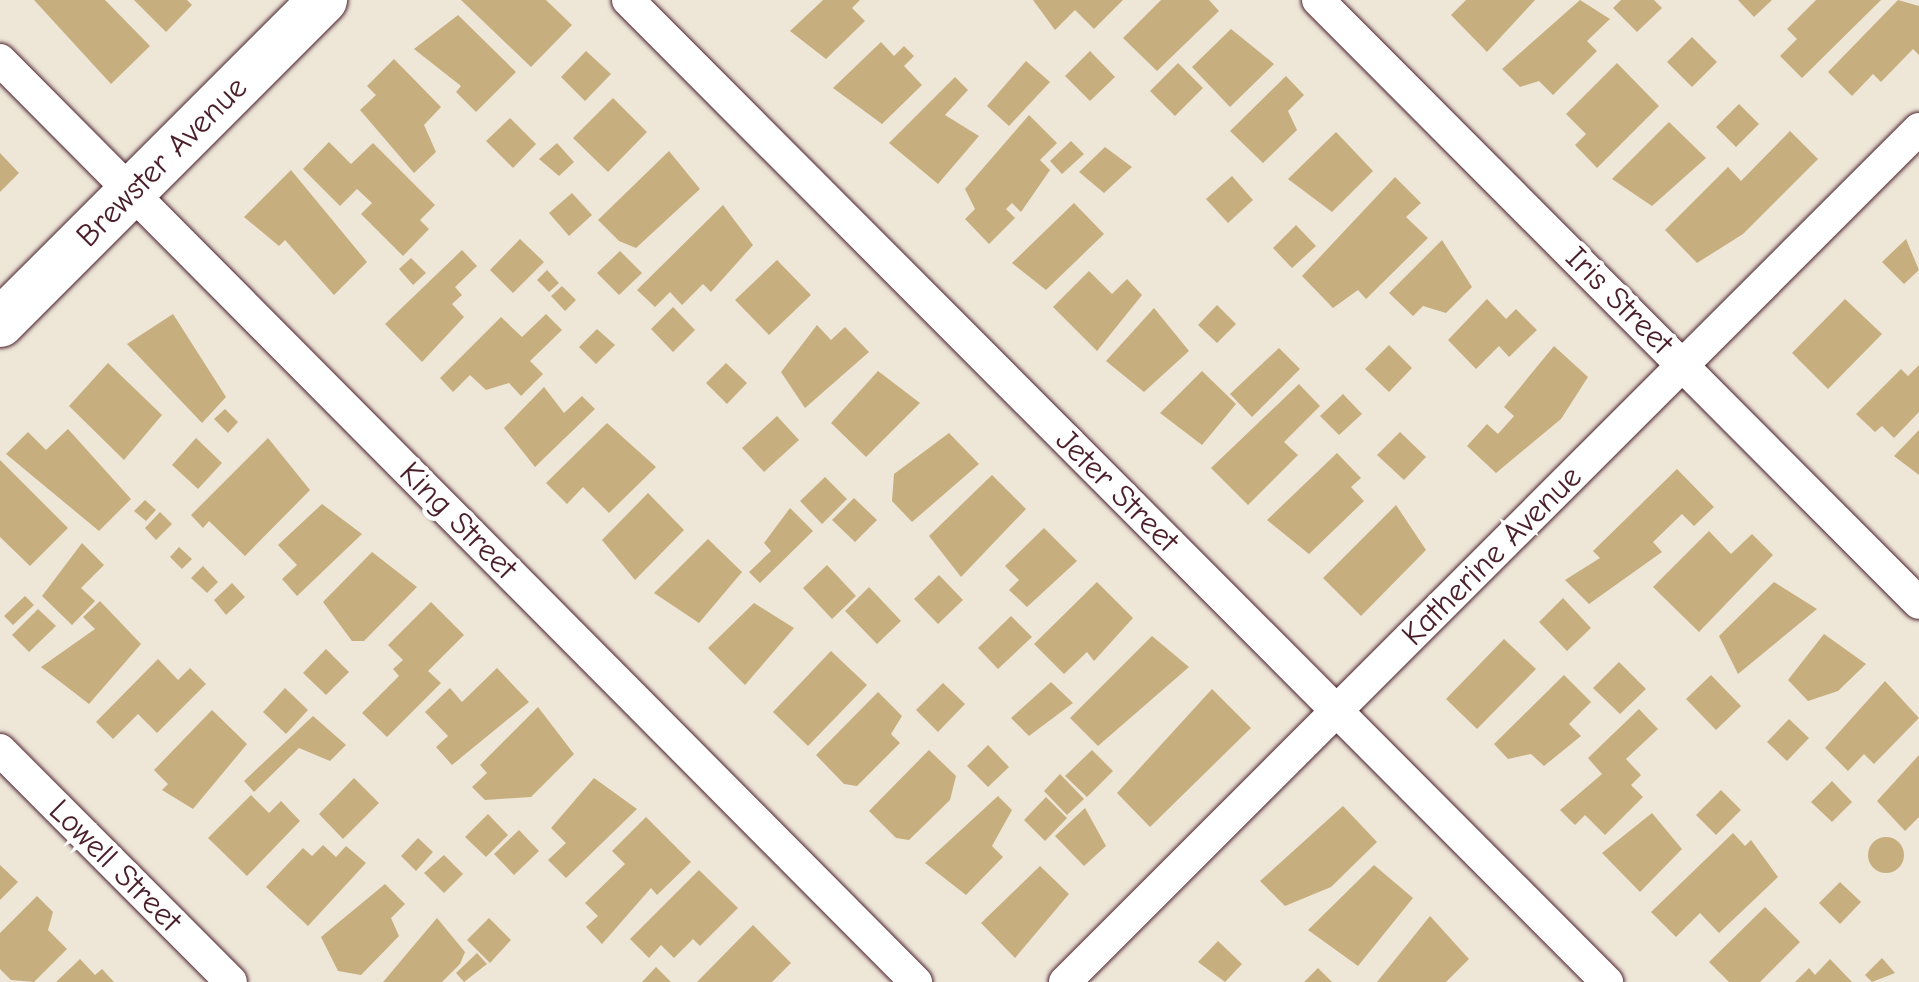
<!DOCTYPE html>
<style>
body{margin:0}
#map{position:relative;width:1919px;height:982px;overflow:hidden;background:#eee7d8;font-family:"Comic Neue",sans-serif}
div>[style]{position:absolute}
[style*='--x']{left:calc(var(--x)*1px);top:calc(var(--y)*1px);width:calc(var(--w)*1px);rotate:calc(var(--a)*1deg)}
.building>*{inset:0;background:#c7ae7e}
.round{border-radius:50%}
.roads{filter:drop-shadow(0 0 2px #4a1f2b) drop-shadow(0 0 2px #4a1f2b)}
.street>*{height:32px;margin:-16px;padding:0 16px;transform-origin:16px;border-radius:16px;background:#fff}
.secondary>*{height:48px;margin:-24px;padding:0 24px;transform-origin:24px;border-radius:24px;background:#fff}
span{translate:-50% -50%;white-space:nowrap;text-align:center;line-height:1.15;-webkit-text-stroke:9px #fff;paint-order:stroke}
.street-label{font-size:32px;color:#4a1f2b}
</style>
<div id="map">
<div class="building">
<i style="clip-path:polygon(34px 0,105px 0,150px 46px,111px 84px)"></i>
<i style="clip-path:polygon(134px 0,187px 0,192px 5px,166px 32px)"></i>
<i style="clip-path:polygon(461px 0,546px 0,572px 25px,531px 67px)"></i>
<i style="clip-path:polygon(823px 0,860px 0,852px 8px,865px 21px,826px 59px,790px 31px)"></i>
<i style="clip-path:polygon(1033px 0,1123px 0,1094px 29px,1075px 10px,1055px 30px)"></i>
<i style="clip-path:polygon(1161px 0,1209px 0,1219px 11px,1157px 71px,1123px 38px)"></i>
<i style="clip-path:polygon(1466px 0,1535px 0,1487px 52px,1451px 15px)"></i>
<i style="clip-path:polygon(1580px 0,1610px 19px,1587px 41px,1597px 51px,1553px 95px,1539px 81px,1520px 87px,1502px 69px)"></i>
<i style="clip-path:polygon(1621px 0,1654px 0,1662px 8px,1637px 32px,1613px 8px)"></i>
<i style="clip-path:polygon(1738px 0,1772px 0,1754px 17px)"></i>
<i style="clip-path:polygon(1816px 0,1881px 0,1802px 78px,1780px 56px,1797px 39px,1787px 29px)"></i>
<i style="clip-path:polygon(1898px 0,1919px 6px,1919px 55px,1913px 49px,1881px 82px,1873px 74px,1852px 96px,1828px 72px)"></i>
<i style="clip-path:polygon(458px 15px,516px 72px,476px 112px,456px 92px,461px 86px,414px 49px)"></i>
<i style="clip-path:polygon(1231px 29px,1274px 64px,1230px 107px,1192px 67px)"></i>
<i style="clip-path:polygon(1692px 37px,1717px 62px,1692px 87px,1667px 62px)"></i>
<i style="clip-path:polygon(881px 42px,894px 56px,904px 46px,914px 56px,904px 66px,922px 85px,882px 124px,833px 88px)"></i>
<i style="clip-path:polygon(586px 51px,611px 74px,585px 101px,561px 77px)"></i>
<i style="clip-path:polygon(1090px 51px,1115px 77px,1090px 101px,1065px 76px)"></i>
<i style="clip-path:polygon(394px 59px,441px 107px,424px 125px,436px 152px,414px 173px,360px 110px,376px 95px,367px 86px)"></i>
<i style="clip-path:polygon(1026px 61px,1050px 82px,1009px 126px,987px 106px)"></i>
<i style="clip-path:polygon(1178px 63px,1203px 88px,1175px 116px,1150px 91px)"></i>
<i style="clip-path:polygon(1617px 63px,1659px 106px,1597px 168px,1575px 145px,1586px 134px,1566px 114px)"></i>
<i style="clip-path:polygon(1286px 76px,1304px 95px,1288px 111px,1297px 130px,1263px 163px,1230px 131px)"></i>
<i style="clip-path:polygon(955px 77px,968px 90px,945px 115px,979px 136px,938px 184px,889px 143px)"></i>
<i style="clip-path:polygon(613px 98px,647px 132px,608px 172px,573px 138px)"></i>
<i style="clip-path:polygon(1739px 104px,1759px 124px,1736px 147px,1716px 127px)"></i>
<i style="clip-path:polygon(1029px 115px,1057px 143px,1040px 160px,1050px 170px,1021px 212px,1012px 203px,1006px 209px,1015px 218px,989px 244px,965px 219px,975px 209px,965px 189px)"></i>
<i style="clip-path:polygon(510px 118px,536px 144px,513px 168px,486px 141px)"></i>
<i style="clip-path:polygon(1669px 122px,1706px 158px,1652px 206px,1612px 179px)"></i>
<i style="clip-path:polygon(1790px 131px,1818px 159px,1743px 234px,1697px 263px,1665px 230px,1728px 167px,1741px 181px)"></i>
<i style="clip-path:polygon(1336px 132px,1373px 171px,1332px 212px,1288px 179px)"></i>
<i style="clip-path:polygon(1071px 141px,1084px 154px,1062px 174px,1050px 161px)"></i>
<i style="clip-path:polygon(329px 142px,351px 164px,373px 143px,435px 205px,420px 220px,429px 229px,403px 256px,361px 214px,372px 203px,357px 189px,340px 206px,303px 169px)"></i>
<i style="clip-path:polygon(557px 143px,574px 162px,559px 176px,539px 159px)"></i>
<i style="clip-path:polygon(1105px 147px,1132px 167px,1104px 193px,1079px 172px)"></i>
<i style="clip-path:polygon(669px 151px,700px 189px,636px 248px,619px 241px,598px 220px)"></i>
<i style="clip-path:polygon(0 153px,19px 173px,0 192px)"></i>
<i style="clip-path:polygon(291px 170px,367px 262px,334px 295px,285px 240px,279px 246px,244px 217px)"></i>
<i style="clip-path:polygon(1232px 176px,1253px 200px,1228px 223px,1206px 199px)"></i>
<i style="clip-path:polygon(1395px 177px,1421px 203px,1406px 217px,1428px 238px,1366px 299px,1358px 290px,1333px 308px,1302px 276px)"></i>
<i style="clip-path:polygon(572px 193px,592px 215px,569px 236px,549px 213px)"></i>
<i style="clip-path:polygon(1074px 203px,1104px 234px,1046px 290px,1012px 263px)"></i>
<i style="clip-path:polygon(723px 205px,753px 245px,711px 292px,703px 284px,682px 305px,670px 292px,655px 307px,637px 290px)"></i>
<i style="clip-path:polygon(1296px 225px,1316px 246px,1292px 268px,1273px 248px)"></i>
<i style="clip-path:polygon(520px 239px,544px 262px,513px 293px,490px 270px)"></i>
<i style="clip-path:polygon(1906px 239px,1919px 270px,1904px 284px,1882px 262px)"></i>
<i style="clip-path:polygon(1442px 240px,1472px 287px,1446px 313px,1423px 306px,1413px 316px,1389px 293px)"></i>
<i style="clip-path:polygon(462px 250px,477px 266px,455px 287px,462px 295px,452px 304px,464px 317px,422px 362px,385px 324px)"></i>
<i style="clip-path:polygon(620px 251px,642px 273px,619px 295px,597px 273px)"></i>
<i style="clip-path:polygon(411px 258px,426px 273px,413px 285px,399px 269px)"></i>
<i style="clip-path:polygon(777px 260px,811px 295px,769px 335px,735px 300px)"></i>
<i style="clip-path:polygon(547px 270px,559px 283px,549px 292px,537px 280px)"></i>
<i style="clip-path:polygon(1089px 271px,1112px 294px,1127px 279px,1142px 295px,1097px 351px,1053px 307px)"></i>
<i style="clip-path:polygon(562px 286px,576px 300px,565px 311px,551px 296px)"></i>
<i style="clip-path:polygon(1487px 299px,1506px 319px,1516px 309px,1537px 330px,1509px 357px,1499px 346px,1476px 369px,1448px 340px)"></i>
<i style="clip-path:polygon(1845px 299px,1882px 334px,1828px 389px,1792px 353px)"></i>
<i style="clip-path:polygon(1217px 305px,1236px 324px,1217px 343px,1198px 325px)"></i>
<i style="clip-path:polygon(673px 307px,695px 330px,673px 352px,651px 329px)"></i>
<i style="clip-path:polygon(1154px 308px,1189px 351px,1144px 392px,1106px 361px)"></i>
<i style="clip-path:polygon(173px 314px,226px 397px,202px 423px,127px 344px)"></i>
<i style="clip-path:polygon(546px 314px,562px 330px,530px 361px,543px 374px,521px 396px,509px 383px,486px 390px,470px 375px,453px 392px,440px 378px,501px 317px,522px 337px)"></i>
<i style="clip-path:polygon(817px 325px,831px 340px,845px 327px,869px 352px,805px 408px,781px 372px)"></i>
<i style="clip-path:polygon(597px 329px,615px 345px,596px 364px,579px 347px)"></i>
<i style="clip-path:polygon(1389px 345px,1412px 368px,1389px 392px,1365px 369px)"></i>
<i style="clip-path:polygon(1554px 346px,1588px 377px,1561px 419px,1496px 473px,1467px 446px,1487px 424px,1498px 434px,1514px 416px,1504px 407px)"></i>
<i style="clip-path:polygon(1279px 348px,1300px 369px,1252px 417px,1230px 394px)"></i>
<i style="clip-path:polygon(108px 363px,162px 415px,124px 460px,69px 406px)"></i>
<i style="clip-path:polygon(726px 363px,747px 383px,727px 404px,706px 383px)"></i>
<i style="clip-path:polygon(1919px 365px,1919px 412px,1894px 438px,1882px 426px,1875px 432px,1856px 414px,1901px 369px,1908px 376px)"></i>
<i style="clip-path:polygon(878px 371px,920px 403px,866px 457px,831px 423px)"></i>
<i style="clip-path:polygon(1202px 371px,1236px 404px,1202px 445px,1160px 413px)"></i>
<i style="clip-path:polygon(1299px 384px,1320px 406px,1284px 442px,1298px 455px,1248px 505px,1211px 468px)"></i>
<i style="clip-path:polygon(544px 387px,564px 413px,582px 396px,595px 409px,535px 467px,504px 428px)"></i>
<i style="clip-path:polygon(1343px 394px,1362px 414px,1339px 435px,1320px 416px)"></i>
<i style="clip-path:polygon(225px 409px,238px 422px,228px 433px,214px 419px)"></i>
<i style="clip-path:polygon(777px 416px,799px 440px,764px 472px,742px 448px)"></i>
<i style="clip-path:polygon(607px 423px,656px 467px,609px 513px,583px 487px,567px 504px,546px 483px)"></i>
<i style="clip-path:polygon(68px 429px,131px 499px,99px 531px,6px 454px,28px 432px,46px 450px)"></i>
<i style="clip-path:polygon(1919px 430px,1919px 475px,1894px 456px)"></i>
<i style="clip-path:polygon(1400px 432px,1426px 457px,1404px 480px,1377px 455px)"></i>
<i style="clip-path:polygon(949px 433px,979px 464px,912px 522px,892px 501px,894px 474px)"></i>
<i style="clip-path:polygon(196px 438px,222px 463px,198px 489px,172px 465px)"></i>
<i style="clip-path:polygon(268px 438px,310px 490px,245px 556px,209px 521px,203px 528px,191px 515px)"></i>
<i style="clip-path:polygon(1337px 453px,1361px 478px,1351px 487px,1364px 501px,1309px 554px,1267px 520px)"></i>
<i style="clip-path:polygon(0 460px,68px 528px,30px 566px,0 537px)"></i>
<i style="clip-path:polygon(1677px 469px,1714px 507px,1694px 526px,1682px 514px,1653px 542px,1662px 552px,1589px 604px,1565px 580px,1600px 558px,1593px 551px)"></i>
<i style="clip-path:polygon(992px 475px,1026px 509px,961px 577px,929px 536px)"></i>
<i style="clip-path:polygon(825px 477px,847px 499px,822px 524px,800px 501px)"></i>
<i style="clip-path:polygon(648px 493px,684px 530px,635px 580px,602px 540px)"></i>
<i style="clip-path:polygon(854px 498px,877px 520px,855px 542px,832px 520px)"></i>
<i style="clip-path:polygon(145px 500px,156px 510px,146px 521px,134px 511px)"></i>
<i style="clip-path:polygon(322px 504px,362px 534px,297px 596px,282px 579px,297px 565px,278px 545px)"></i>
<i style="clip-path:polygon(1396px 505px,1426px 550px,1361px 616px,1323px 578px)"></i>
<i style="clip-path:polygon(790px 508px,813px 531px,760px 583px,749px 572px,771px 551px,764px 543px)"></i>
<i style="clip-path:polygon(160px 512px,172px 524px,156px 540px,145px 528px)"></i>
<i style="clip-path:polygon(1044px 528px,1077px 561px,1027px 607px,1009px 590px,1019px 580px,1005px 566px)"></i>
<i style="clip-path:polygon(1709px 531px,1731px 554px,1752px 534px,1773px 555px,1699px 632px,1653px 587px)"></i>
<i style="clip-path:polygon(708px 539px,742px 572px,699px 623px,654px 593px)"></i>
<i style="clip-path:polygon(82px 543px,104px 565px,81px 588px,95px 601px,72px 625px,42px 596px)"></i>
<i style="clip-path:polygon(179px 547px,192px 559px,182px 569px,170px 557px)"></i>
<i style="clip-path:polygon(372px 552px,417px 587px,364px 641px,352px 641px,323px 602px)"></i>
<i style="clip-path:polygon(827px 565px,856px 596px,832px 619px,803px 588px)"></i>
<i style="clip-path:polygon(203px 566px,218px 582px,207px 593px,191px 578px)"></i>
<i style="clip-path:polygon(939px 575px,963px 600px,938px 624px,914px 599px)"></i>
<i style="clip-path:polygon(1097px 582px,1133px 618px,1094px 661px,1087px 652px,1064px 674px,1034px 644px)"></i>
<i style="clip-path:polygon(1774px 582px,1817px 609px,1738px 674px,1719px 636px)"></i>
<i style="clip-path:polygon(232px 583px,245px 597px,226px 615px,214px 600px)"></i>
<i style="clip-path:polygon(869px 587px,901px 621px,877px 644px,845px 611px)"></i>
<i style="clip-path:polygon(25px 596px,34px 605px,13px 625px,4px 616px)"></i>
<i style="clip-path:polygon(1563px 598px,1591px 628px,1567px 651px,1539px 622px)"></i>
<i style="clip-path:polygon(100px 601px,141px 644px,89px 704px,41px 667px,95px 629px,83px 617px)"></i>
<i style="clip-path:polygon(431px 602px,464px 635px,428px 671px,441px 683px,387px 737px,362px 713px,399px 676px,393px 669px,403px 660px,388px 645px)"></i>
<i style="clip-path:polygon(754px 603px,794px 628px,745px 685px,708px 648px)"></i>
<i style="clip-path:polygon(38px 609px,56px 626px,29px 652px,12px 635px)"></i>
<i style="clip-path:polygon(1011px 616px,1032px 637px,998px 669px,978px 648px)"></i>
<i style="clip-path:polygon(1824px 634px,1866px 664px,1838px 691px,1808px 701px,1788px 680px)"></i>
<i style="clip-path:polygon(1152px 636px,1189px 667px,1098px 746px,1070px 718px)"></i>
<i style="clip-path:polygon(1504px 639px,1536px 669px,1477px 729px,1446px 699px)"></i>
<i style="clip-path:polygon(326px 649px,349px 672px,326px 695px,303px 673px)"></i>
<i style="clip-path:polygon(831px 651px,867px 685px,808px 746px,773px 712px)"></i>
<i style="clip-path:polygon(158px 659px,178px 680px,190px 668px,206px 684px,157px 733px,138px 714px,113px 739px,96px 722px)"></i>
<i style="clip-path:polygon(1619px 662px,1646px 689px,1620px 714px,1593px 688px)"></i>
<i style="clip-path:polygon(497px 668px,529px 702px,452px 765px,436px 747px,448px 736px,425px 712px,450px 688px,462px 702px)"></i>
<i style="clip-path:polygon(1564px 675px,1591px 702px,1569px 724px,1581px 736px,1544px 766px,1531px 754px,1508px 759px,1494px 744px)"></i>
<i style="clip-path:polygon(1711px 675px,1741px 706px,1716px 730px,1686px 699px)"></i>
<i style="clip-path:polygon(1885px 681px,1919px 718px,1874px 764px,1864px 754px,1848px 771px,1825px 748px)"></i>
<i style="clip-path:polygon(1051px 682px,1073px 703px,1029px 736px,1011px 718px)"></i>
<i style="clip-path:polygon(943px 683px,965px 704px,938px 732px,916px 710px)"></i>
<i style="clip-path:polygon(285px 688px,308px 710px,286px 734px,263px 712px)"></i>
<i style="clip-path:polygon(1212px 689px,1251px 728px,1150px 827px,1117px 793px)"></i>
<i style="clip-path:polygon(878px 692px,902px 716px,891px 734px,900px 743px,857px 786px,844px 784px,816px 755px)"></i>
<i style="clip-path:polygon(538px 707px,574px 754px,531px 797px,485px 800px,472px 787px,487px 773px,480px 765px)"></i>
<i style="clip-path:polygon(1639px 709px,1658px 729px,1626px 759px,1641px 775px,1631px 785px,1643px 797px,1605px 835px,1585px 815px,1575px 825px,1560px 810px,1602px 774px,1588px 758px)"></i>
<i style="clip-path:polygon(212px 710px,247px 744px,193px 809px,162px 790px,168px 784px,154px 770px)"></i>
<i style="clip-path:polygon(313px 716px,346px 745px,330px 761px,299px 748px,254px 792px,244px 781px)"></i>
<i style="clip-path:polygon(1789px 719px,1809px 738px,1787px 761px,1767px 742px)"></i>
<i style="clip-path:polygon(988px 745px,1009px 767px,988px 787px,967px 766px)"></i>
<i style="clip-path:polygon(929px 750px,956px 776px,950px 800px,909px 840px,896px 838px,869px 811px)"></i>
<i style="clip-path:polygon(1092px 750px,1113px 771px,1087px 797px,1065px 776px)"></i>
<i style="clip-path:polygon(1919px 755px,1919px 817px,1905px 831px,1877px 801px)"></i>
<i style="clip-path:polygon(1060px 774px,1084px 799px,1067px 815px,1044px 791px)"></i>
<i style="clip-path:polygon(354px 778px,379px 803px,343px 839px,319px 814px)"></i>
<i style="clip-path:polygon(594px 778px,637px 809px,566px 878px,548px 860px,566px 843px,551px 828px)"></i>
<i style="clip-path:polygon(1832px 781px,1852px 802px,1832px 822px,1811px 802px)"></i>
<i style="clip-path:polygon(1721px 790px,1741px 810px,1716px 835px,1696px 815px)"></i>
<i style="clip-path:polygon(251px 795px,269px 813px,281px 801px,300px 821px,247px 876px,208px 838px)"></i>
<i style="clip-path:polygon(998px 796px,1012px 810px,992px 846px,1003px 857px,966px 895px,925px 863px)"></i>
<i style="clip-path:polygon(1046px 797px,1067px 818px,1045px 841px,1024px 820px)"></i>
<i style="clip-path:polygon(1343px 806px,1377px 842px,1331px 887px,1285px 906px,1260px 881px)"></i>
<i style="clip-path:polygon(1085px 808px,1106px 846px,1084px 866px,1055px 836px)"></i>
<i style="clip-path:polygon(1652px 813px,1682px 849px,1640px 892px,1602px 853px)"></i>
<i style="clip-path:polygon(488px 814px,508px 835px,486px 857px,465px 837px)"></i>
<i style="clip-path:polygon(646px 817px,691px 862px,657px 895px,651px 888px,602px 944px,586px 927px,598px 916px,585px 903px,625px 864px,612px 851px)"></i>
<i style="clip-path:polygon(519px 830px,539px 851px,514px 875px,494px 854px)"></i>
<i style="clip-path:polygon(1733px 833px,1745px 846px,1751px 840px,1778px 877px,1719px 933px,1700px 913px,1676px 937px,1651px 912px)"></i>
<i class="round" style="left:1868px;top:837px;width:36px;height:36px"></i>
<i style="clip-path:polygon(418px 838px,433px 852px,416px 871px,401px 856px)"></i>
<i style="clip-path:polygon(323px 845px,336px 857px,346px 846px,366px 863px,308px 926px,266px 887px,303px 848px,312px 856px)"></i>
<i style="clip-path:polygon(444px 855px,463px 874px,444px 893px,424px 873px)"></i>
<i style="clip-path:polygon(0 865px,18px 882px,0 900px)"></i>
<i style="clip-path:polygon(1374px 865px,1413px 898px,1358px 966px,1308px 930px)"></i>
<i style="clip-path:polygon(1040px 866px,1069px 894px,1015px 958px,981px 923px)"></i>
<i style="clip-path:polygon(699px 870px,738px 908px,700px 946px,693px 939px,674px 958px,661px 945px,649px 958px,630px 939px)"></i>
<i style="clip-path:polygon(1840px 882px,1861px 902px,1840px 924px,1819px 903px)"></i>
<i style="clip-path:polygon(385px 884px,405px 904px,391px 918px,399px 936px,361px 975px,338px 971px,321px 937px)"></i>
<i style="clip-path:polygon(37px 896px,53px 912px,48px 930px,67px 949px,34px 982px,11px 980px,0 969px,0 933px)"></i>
<i style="clip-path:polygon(1765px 907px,1800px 942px,1760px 982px,1729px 982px,1709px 962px)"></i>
<i style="clip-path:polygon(1430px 916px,1469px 959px,1446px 982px,1377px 982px)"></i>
<i style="clip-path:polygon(437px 918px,465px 952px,460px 964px,442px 982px,383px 982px)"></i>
<i style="clip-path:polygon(489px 918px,511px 940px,490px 963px,467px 940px)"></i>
<i style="clip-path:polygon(753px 925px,791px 963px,772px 982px,697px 982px)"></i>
<i style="clip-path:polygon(1218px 941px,1242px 964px,1225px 982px,1198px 962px)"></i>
<i style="clip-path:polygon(477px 953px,487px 964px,464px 982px,456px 973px)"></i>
<i style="clip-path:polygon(1882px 958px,1895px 973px,1872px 982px,1865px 975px)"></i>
<i style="clip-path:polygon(80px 959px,95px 975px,102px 969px,114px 982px,56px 982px)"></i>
<i style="clip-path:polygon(1830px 959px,1852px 982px,1795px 982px,1809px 968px,1815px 975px)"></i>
<i style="clip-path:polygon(656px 967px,671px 982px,642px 982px)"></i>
<i style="clip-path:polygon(1318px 968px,1332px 982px,1304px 982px)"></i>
</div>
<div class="roads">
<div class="street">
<i style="--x:628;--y:0;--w:1387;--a:45.09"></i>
<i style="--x:1318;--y:0;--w:851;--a:45.1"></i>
<i style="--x:0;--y:60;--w:1300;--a:45.19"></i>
<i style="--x:0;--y:750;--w:327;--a:45.1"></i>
<i style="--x:1065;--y:982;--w:1207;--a:-44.97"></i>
</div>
<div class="secondary">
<i style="--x:0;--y:323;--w:457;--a:-45"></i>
</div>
</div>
<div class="street-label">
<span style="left:162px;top:162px;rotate:-45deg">Brewster Avenue</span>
<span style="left:1619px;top:301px;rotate:45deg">Iris Street</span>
<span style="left:1117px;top:491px;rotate:45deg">Jeter Street</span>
<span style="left:458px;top:521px;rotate:45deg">King Street</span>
<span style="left:1492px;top:556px;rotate:-45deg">Katherine Avenue</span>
<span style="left:115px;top:866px;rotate:45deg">Lowell Street</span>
</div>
</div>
